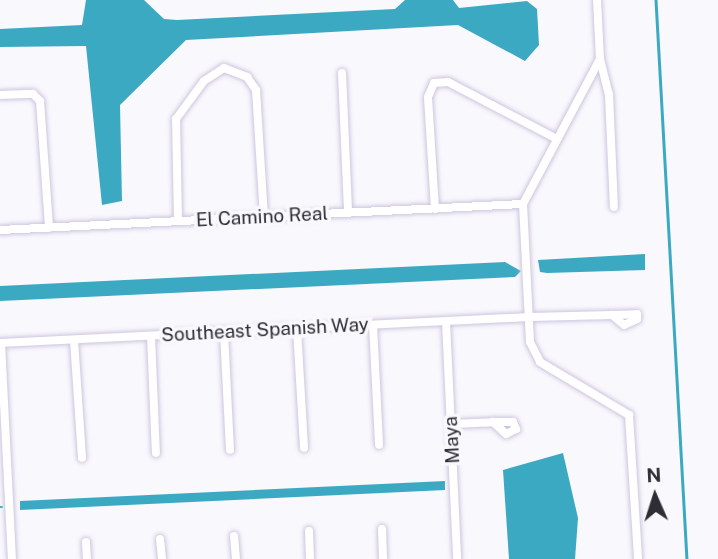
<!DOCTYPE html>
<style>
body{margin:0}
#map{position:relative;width:718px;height:559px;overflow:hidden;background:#f9f8fd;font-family:"Public Sans",sans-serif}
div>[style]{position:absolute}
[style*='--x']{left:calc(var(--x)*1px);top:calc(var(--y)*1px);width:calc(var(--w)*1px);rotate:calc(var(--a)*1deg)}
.water>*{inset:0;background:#3ca9c2}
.stream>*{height:2.5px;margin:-1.25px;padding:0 1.25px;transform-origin:1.25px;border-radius:1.25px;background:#3ca9c2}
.roads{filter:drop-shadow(0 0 2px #cdc6de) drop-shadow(0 0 2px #cdc6de)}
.minor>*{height:8px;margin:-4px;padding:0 4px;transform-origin:4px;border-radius:4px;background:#fff}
span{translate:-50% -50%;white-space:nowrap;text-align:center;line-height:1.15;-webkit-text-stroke:7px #f9f8fd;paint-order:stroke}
.street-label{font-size:19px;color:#2e2c35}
.north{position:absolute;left:620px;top:461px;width:70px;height:70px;-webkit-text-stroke:5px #f9f8fd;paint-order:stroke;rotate:357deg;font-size:19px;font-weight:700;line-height:28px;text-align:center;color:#2e2c35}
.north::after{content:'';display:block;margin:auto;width:24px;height:32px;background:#2e2c35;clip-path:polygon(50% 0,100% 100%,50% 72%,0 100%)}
</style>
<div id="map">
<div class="water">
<i style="clip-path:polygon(86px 0,144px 0,164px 19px,177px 20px,395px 9px,405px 0,453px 0,459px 8px,527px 1px,537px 9px,539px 45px,525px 61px,458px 25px,186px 40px,120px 105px,122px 201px,102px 205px,86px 46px,0 47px,0 29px,82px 25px)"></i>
<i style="clip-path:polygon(645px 254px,645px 270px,547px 273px,540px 272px,538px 260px)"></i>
<i style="clip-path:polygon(505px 262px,521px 271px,515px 277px,0 301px,0 286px)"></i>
<i style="clip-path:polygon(563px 453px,578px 518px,575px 559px,509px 559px,503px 470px)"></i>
<i style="clip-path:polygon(445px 481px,445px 490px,20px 510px,20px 501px)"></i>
</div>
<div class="stream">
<i style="--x:656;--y:0;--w:560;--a:86.83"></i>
<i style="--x:0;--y:507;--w:2;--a:0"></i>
</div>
<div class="roads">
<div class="minor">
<i style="--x:597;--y:0;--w:59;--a:87.1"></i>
<i style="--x:600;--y:59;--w:164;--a:118"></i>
<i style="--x:523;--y:204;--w:138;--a:87.1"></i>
<i style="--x:530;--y:342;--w:22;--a:63"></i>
<i style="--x:540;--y:362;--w:104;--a:30.8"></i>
<i style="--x:629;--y:415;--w:144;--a:86.4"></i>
<i style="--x:600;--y:59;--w:36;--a:76"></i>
<i style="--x:609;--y:94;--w:113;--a:87.5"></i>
<i style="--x:342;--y:73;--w:140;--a:87.5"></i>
<i style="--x:0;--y:95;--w:33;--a:-2"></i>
<i style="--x:33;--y:94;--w:10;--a:45"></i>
<i style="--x:40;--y:101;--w:127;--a:85.9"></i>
<i style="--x:435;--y:209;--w:112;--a:-93.6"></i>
<i style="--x:428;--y:97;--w:15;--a:-67"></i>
<i style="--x:434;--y:83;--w:14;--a:-4"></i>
<i style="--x:448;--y:82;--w:123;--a:27.6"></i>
<i style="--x:178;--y:221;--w:102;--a:-91.1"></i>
<i style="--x:176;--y:119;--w:47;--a:-53.6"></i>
<i style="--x:204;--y:81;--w:24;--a:-33"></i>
<i style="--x:224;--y:68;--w:25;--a:21"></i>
<i style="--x:247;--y:77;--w:16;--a:55"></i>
<i style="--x:256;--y:90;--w:127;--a:86.4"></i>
<i style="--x:0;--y:230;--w:524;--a:-2.85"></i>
<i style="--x:446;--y:322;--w:237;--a:87.3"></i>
<i style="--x:373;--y:325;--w:120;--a:87.1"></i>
<i style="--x:297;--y:329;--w:119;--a:86.6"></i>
<i style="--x:224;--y:332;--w:118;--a:87.1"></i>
<i style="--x:151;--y:336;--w:117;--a:87.6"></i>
<i style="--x:74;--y:340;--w:118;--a:86.1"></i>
<i style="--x:0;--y:343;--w:531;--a:-2.81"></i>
<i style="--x:530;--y:317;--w:82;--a:-1.4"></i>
<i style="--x:612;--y:315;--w:25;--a:-2"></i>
<i style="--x:637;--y:314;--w:5;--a:90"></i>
<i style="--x:637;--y:319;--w:14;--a:155"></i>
<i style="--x:624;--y:325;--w:16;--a:-140"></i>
<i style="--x:1;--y:343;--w:216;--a:87.1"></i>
<i style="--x:451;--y:424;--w:49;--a:-2.3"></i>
<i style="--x:500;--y:422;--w:13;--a:0"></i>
<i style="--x:513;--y:422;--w:8;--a:67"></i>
<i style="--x:516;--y:429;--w:11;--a:153"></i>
<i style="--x:506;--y:434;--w:18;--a:-137"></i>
<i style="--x:382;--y:529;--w:30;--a:88"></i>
<i style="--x:309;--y:531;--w:28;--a:88"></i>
<i style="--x:234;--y:536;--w:23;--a:85"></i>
<i style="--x:160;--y:539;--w:20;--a:84"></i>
<i style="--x:86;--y:542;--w:17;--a:87"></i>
</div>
</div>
<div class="street-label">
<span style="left:262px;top:217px;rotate:-3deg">El Camino Real</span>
<span style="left:265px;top:330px;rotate:-3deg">Southeast Spanish Way</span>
<span style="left:452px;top:440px;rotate:-93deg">Maya</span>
</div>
<div class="north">N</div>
</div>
